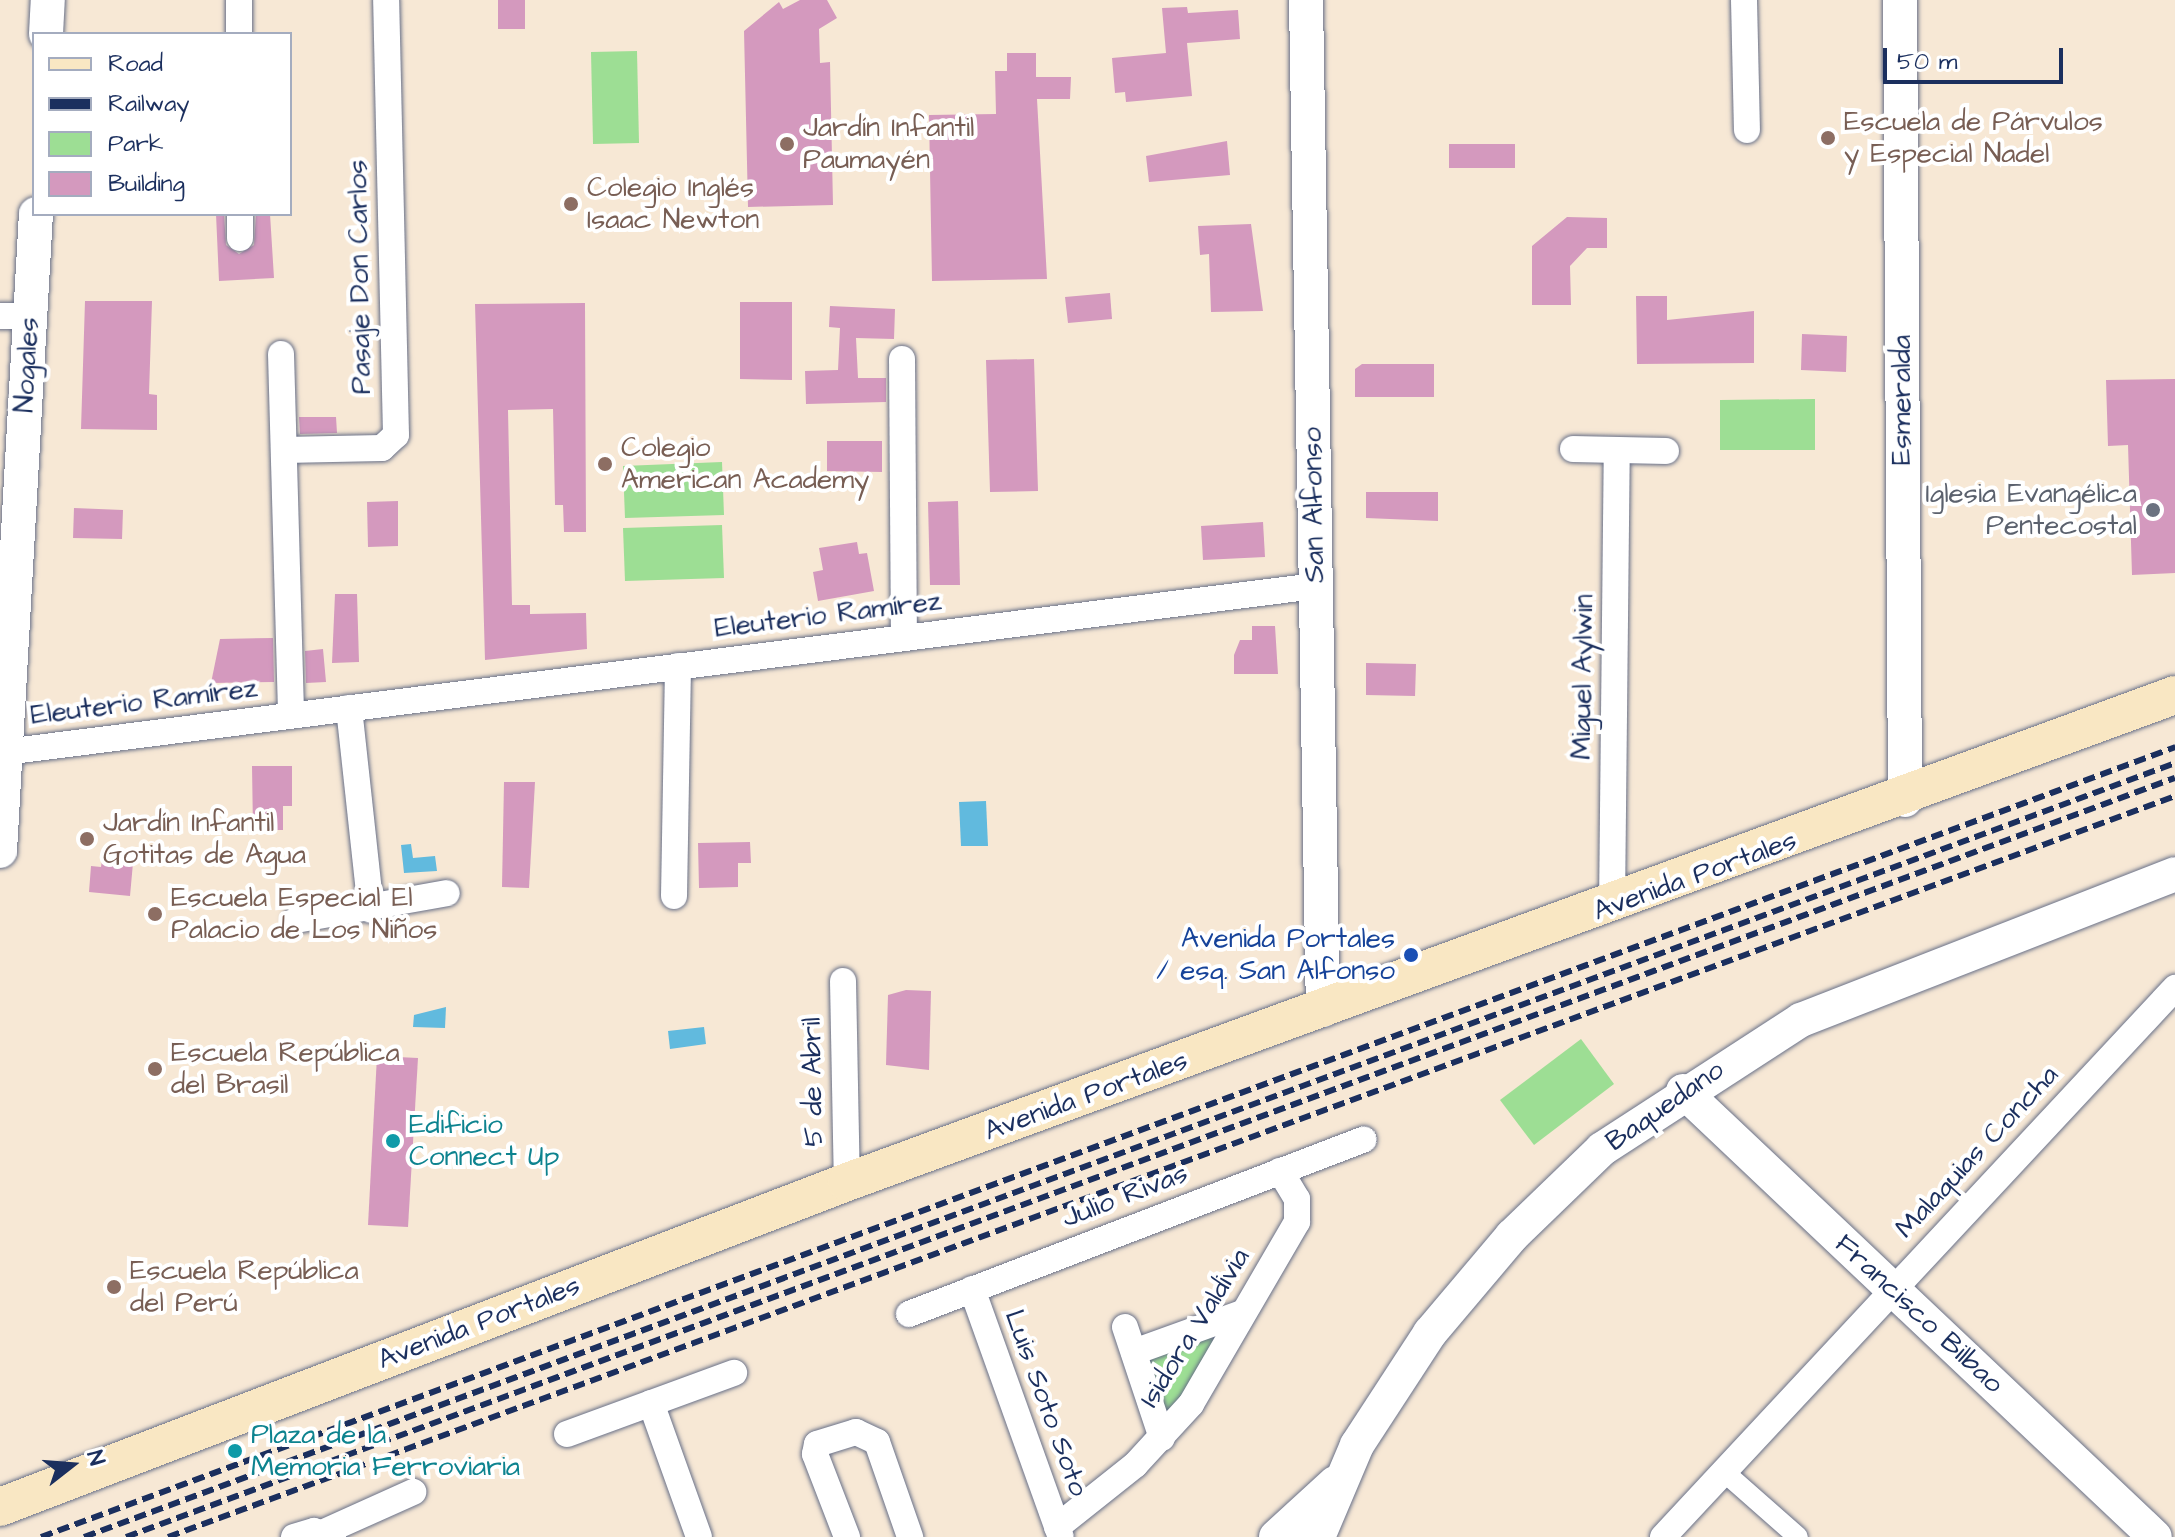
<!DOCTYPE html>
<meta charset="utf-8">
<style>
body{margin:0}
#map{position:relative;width:2175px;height:1537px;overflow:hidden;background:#f7e8d5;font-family:"Architects Daughter",sans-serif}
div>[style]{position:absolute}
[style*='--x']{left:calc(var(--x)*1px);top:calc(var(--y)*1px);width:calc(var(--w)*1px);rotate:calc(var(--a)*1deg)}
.green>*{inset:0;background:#9dde94}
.water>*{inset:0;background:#61bade}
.building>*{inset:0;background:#d499be}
.roads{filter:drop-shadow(0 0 2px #687088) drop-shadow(0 0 2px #687088)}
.pedestrian>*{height:20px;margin:-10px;padding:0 10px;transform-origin:10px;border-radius:10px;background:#fff}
.minor>*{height:26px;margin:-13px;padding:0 13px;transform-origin:13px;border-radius:13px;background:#fff}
.tertiary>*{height:34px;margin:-17px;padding:0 17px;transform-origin:17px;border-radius:17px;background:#fff}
.secondary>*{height:38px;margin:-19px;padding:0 19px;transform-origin:19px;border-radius:19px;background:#f9e7c3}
.rail>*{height:6px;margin-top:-3px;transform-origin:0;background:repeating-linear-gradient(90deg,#1b2f5e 0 12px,transparent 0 18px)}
.dots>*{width:22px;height:22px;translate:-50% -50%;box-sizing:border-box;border:4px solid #fff;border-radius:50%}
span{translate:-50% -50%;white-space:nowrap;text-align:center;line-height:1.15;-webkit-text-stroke:8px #fff;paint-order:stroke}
.education-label{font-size:28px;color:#785e54}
.left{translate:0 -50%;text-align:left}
.street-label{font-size:28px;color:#1b2f5e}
.worship-label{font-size:28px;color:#5b616d}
.right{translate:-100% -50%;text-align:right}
.transit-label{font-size:28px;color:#164399}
.culture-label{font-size:28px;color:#0d838f}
.legend{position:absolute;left:32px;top:32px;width:260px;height:184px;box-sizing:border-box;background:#fff;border:2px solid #a4acbf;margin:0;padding:10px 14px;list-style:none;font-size:24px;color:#1b2f5e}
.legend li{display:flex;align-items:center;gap:16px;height:40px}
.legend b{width:40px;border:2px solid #a4acbf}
.north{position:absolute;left:32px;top:1425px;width:80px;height:80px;-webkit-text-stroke:6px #fff;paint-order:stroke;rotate:73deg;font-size:22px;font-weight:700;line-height:32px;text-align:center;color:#1b2f5e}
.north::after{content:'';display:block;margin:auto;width:28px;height:36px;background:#1b2f5e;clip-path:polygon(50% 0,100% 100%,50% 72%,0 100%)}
.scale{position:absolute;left:1883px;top:48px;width:180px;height:36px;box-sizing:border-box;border:4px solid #1b2f5e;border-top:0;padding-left:10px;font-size:24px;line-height:28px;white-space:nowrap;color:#1b2f5e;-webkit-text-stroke:6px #fff;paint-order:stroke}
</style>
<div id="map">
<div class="green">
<i style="clip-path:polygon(637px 51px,639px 143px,593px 144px,591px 52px)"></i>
<i style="clip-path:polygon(1815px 399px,1815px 450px,1720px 450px,1720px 400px)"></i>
<i style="clip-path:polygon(722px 462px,724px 515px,625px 518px,623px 466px)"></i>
<i style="clip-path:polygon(722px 525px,724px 578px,625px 581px,623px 528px)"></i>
<i style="clip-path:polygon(1581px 1039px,1614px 1084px,1534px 1145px,1500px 1100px)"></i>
<i style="clip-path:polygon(1229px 1323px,1166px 1425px,1141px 1357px)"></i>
</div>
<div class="water">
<i style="clip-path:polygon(986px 801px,988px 846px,961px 846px,959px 802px)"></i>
<i style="clip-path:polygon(411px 844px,413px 858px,435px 856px,437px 871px,404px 873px,401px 845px)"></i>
<i style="clip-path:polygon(446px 1007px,445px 1028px,413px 1027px,414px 1015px)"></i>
<i style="clip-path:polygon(704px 1027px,706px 1044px,670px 1049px,668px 1031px)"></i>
</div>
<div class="building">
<i style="clip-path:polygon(498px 0,525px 0,525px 29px,498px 29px)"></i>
<i style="clip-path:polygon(800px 0,827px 0,837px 18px,819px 29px,820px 63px,830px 62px,833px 205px,748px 207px,744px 31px,779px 2px,783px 9px)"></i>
<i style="clip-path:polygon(1187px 7px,1188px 13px,1238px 10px,1240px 39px,1187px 43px,1192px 96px,1126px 102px,1125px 92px,1115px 93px,1112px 58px,1166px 53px,1162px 8px)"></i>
<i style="clip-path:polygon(1007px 53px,1036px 53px,1036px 77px,1071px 77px,1070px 99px,1037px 99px,1047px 279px,932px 281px,929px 115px,996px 114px,995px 71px,1007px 71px)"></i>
<i style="clip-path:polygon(1227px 141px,1230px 175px,1149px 182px,1146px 156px)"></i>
<i style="clip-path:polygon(1449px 144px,1515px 144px,1515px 168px,1449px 168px)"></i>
<i style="clip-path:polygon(216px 214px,224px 214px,226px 245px,239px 254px,254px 245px,256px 214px,270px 214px,274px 278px,219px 281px)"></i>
<i style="clip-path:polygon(1567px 217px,1607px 218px,1607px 248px,1587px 248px,1570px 266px,1571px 305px,1532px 305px,1532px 246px)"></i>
<i style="clip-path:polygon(1251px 224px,1263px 311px,1211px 312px,1209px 254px,1200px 255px,1198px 226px)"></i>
<i style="clip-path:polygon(1110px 293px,1112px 319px,1068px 323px,1065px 297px)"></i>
<i style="clip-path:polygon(1636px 296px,1667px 296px,1667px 320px,1754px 311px,1754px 363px,1637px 364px)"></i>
<i style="clip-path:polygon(85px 301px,152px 301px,149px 394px,157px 395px,157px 430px,81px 429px)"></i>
<i style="clip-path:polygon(740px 302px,792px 302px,792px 380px,740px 379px)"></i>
<i style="clip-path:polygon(585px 303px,586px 532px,564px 532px,563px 505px,555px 505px,553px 409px,508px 410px,512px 605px,530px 605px,530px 614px,586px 613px,587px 649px,485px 660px,475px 304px)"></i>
<i style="clip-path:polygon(830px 306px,895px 309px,894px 339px,856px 338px,858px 378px,886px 378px,886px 402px,806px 404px,805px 371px,838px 370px,840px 328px,829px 327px)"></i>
<i style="clip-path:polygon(1802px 334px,1847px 336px,1846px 372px,1801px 370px)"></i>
<i style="clip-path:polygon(1034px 359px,1038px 491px,990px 492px,986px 360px)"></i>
<i style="clip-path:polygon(1362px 364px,1434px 364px,1434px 397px,1355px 397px,1355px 369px)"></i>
<i style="clip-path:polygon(2175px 379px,2175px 573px,2132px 575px,2128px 445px,2108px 446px,2106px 380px)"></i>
<i style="clip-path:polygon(299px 417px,336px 417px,337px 433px,300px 434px)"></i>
<i style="clip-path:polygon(827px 441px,882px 441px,882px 472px,827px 471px)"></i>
<i style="clip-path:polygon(1366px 492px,1438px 492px,1438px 521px,1366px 518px)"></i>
<i style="clip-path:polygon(398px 501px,398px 546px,368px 547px,367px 502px)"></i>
<i style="clip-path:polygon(958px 501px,960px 585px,930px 585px,928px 502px)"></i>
<i style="clip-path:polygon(74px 508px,123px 510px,122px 539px,73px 538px)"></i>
<i style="clip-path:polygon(1263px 522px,1265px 557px,1203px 560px,1201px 526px)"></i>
<i style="clip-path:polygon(857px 542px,859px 554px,867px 553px,874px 591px,818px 601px,813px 572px,823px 570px,819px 548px)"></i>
<i style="clip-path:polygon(335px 594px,357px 594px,359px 662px,332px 663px)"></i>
<i style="clip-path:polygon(1252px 626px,1275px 626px,1278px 674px,1234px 674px,1234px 655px,1240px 640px,1252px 640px)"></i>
<i style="clip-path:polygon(273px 638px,274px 682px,211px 683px,220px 639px)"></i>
<i style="clip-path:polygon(323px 649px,326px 682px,306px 683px,305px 651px)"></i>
<i style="clip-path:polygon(1366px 663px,1416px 664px,1415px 696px,1366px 695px)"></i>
<i style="clip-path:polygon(252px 766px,292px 766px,292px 806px,283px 806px,283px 830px,253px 830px)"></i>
<i style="clip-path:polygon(504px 782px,535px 782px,529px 888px,502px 887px)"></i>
<i style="clip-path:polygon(750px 842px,751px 863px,738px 863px,738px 887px,699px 888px,698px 843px)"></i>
<i style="clip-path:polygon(102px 860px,133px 863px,130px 896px,89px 892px,91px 866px,101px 867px)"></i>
<i style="clip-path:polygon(906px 990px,931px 991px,929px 1070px,886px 1065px,888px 995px)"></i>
<i style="clip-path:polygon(377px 1056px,418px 1058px,408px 1227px,368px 1225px)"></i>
</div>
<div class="roads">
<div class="pedestrian">
<i style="--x:1722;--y:1470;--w:101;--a:41.4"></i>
</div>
<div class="minor">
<i style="--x:239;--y:0;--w:34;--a:90"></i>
<i style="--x:1744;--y:0;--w:130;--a:88.7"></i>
<i style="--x:240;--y:214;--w:24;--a:90"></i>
<i style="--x:0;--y:316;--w:30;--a:0"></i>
<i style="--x:281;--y:354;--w:361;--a:88.4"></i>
<i style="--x:902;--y:359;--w:279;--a:89.6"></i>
<i style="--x:1573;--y:449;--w:93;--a:1.2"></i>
<i style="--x:284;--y:450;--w:98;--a:-1.2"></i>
<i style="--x:382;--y:448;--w:19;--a:-43"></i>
<i style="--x:396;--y:435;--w:435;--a:-91.3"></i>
<i style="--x:349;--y:708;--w:203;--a:83.8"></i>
<i style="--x:5;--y:752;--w:1321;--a:-7.22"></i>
<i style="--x:674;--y:896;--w:230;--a:-89"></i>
<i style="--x:1612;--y:906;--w:456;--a:-89.4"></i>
<i style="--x:296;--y:920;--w:153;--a:-10.1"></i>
<i style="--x:843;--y:981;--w:201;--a:88.9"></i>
<i style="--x:972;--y:1289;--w:263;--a:70.3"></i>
<i style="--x:909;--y:1314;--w:487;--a:-21"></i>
<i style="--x:1125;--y:1327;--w:117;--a:71.6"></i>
<i style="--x:1134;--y:1352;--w:115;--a:-19.9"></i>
<i style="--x:651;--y:1403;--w:142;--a:70.3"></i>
<i style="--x:567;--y:1434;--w:178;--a:-20.1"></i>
<i style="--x:1057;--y:1527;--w:100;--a:-38.5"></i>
<i style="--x:1135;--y:1465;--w:83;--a:-47.4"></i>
<i style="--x:1191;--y:1404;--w:211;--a:-59.8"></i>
<i style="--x:1297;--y:1222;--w:23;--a:-90"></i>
<i style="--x:1297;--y:1199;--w:33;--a:-121"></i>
<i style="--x:324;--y:1532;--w:98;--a:-24.2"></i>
<i style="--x:294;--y:1537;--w:21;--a:-17"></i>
<i style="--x:314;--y:1531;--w:20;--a:18"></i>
<i style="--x:847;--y:1537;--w:89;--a:-111.1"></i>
<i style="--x:815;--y:1454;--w:10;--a:-79"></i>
<i style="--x:817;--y:1444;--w:41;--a:-17.1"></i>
<i style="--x:856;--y:1432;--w:23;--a:25"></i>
<i style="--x:877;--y:1442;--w:101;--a:70.8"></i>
<i style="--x:1663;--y:1537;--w:751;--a:-47"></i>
</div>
<div class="tertiary">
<i style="--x:1306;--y:0;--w:1010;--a:89.04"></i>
<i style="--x:1900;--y:0;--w:800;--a:89.64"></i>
<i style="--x:46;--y:34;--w:34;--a:-87"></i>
<i style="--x:0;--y:851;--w:638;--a:-86.77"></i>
<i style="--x:1683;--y:1091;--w:649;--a:43.38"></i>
<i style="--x:1276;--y:1537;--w:80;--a:-42.5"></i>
<i style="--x:1318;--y:1537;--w:100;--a:-67"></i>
<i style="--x:1357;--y:1445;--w:134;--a:-56.9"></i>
<i style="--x:1430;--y:1333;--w:127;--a:-49.8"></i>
<i style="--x:1512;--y:1236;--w:125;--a:-44"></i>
<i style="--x:1602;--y:1149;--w:237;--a:-33"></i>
<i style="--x:1801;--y:1020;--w:401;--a:-21.3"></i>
</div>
<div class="secondary">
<i style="--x:0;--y:1507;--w:907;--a:-20.99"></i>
<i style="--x:847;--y:1182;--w:1414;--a:-20.14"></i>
</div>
</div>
<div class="rail">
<i style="--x:41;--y:1537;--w:2276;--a:-20.31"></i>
<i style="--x:84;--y:1537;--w:2230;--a:-20.31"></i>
<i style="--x:126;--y:1537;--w:2185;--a:-20.33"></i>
<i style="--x:168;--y:1537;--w:2139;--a:-20.26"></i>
</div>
<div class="dots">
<i style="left:1828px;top:138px;background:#8d6e63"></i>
<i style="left:787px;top:144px;background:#8d6e63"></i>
<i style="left:571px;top:204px;background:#8d6e63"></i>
<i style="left:605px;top:464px;background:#8d6e63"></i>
<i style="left:2153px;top:510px;background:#6b7280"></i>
<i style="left:87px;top:839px;background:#8d6e63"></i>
<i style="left:155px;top:914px;background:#8d6e63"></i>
<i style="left:1411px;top:955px;background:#1a4fb4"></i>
<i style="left:155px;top:1069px;background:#8d6e63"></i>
<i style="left:393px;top:1141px;background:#0f9aa8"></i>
<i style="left:114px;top:1287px;background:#8d6e63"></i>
<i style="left:235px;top:1451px;background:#0f9aa8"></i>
</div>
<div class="education-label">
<span class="left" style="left:1844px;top:138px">Escuela de Párvulos<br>y Especial Nadel</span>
<span class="left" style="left:803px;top:144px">Jardín Infantil<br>Paumayén</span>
<span class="left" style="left:587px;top:204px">Colegio Inglés<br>Isaac Newton</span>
<span class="left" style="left:621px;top:464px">Colegio<br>American Academy</span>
<span class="left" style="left:103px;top:839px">Jardín Infantil<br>Gotitas de Agua</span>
<span class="left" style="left:171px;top:914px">Escuela Especial El<br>Palacio de Los Niños</span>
<span class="left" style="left:171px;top:1069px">Escuela República<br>del Brasil</span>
<span class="left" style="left:130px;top:1287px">Escuela República<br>del Perú</span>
</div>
<div class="street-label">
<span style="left:360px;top:277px;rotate:-91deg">Pasaje Don Carlos</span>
<span style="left:27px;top:365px;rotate:-87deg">Nogales</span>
<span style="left:1902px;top:400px;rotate:-90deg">Esmeralda</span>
<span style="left:1314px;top:505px;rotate:-91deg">San Alfonso</span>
<span style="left:828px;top:615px;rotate:-7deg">Eleuterio Ramírez</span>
<span style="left:1583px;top:677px;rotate:-89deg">Miguel Aylwin</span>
<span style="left:144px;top:702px;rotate:-7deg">Eleuterio Ramírez</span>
<span style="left:1695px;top:876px;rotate:-20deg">Avenida Portales</span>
<span style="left:813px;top:1082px;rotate:-91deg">5 de Abril</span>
<span style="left:1086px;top:1096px;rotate:-20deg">Avenida Portales</span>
<span style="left:1665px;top:1106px;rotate:-35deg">Baquedano</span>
<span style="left:1977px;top:1152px;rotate:-47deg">Malaquias Concha</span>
<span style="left:1125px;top:1196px;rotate:-21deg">Julio Rivas</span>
<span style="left:1919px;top:1314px;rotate:43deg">Francisco Bilbao</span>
<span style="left:479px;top:1323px;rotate:-21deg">Avenida Portales</span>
<span style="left:1195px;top:1328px;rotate:-58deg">Isidora Valdivia</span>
<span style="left:1046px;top:1403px;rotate:70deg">Luis Soto Soto</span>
</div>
<div class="worship-label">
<span class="right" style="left:2137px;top:510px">Iglesia Evangélica<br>Pentecostal</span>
</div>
<div class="transit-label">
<span class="right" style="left:1395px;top:955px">Avenida Portales<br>/ esq. San Alfonso</span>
</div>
<div class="culture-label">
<span class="left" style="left:409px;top:1141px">Edificio<br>Connect Up</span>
<span class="left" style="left:251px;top:1451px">Plaza de la<br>Memoria Ferroviaria</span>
</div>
<ul class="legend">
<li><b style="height:10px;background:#f9e7c3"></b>Road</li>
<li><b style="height:10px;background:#1b2f5e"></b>Railway</li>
<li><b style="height:22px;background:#9dde94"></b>Park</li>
<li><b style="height:22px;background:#d499be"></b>Building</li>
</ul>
<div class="north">N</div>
<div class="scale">50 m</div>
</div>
